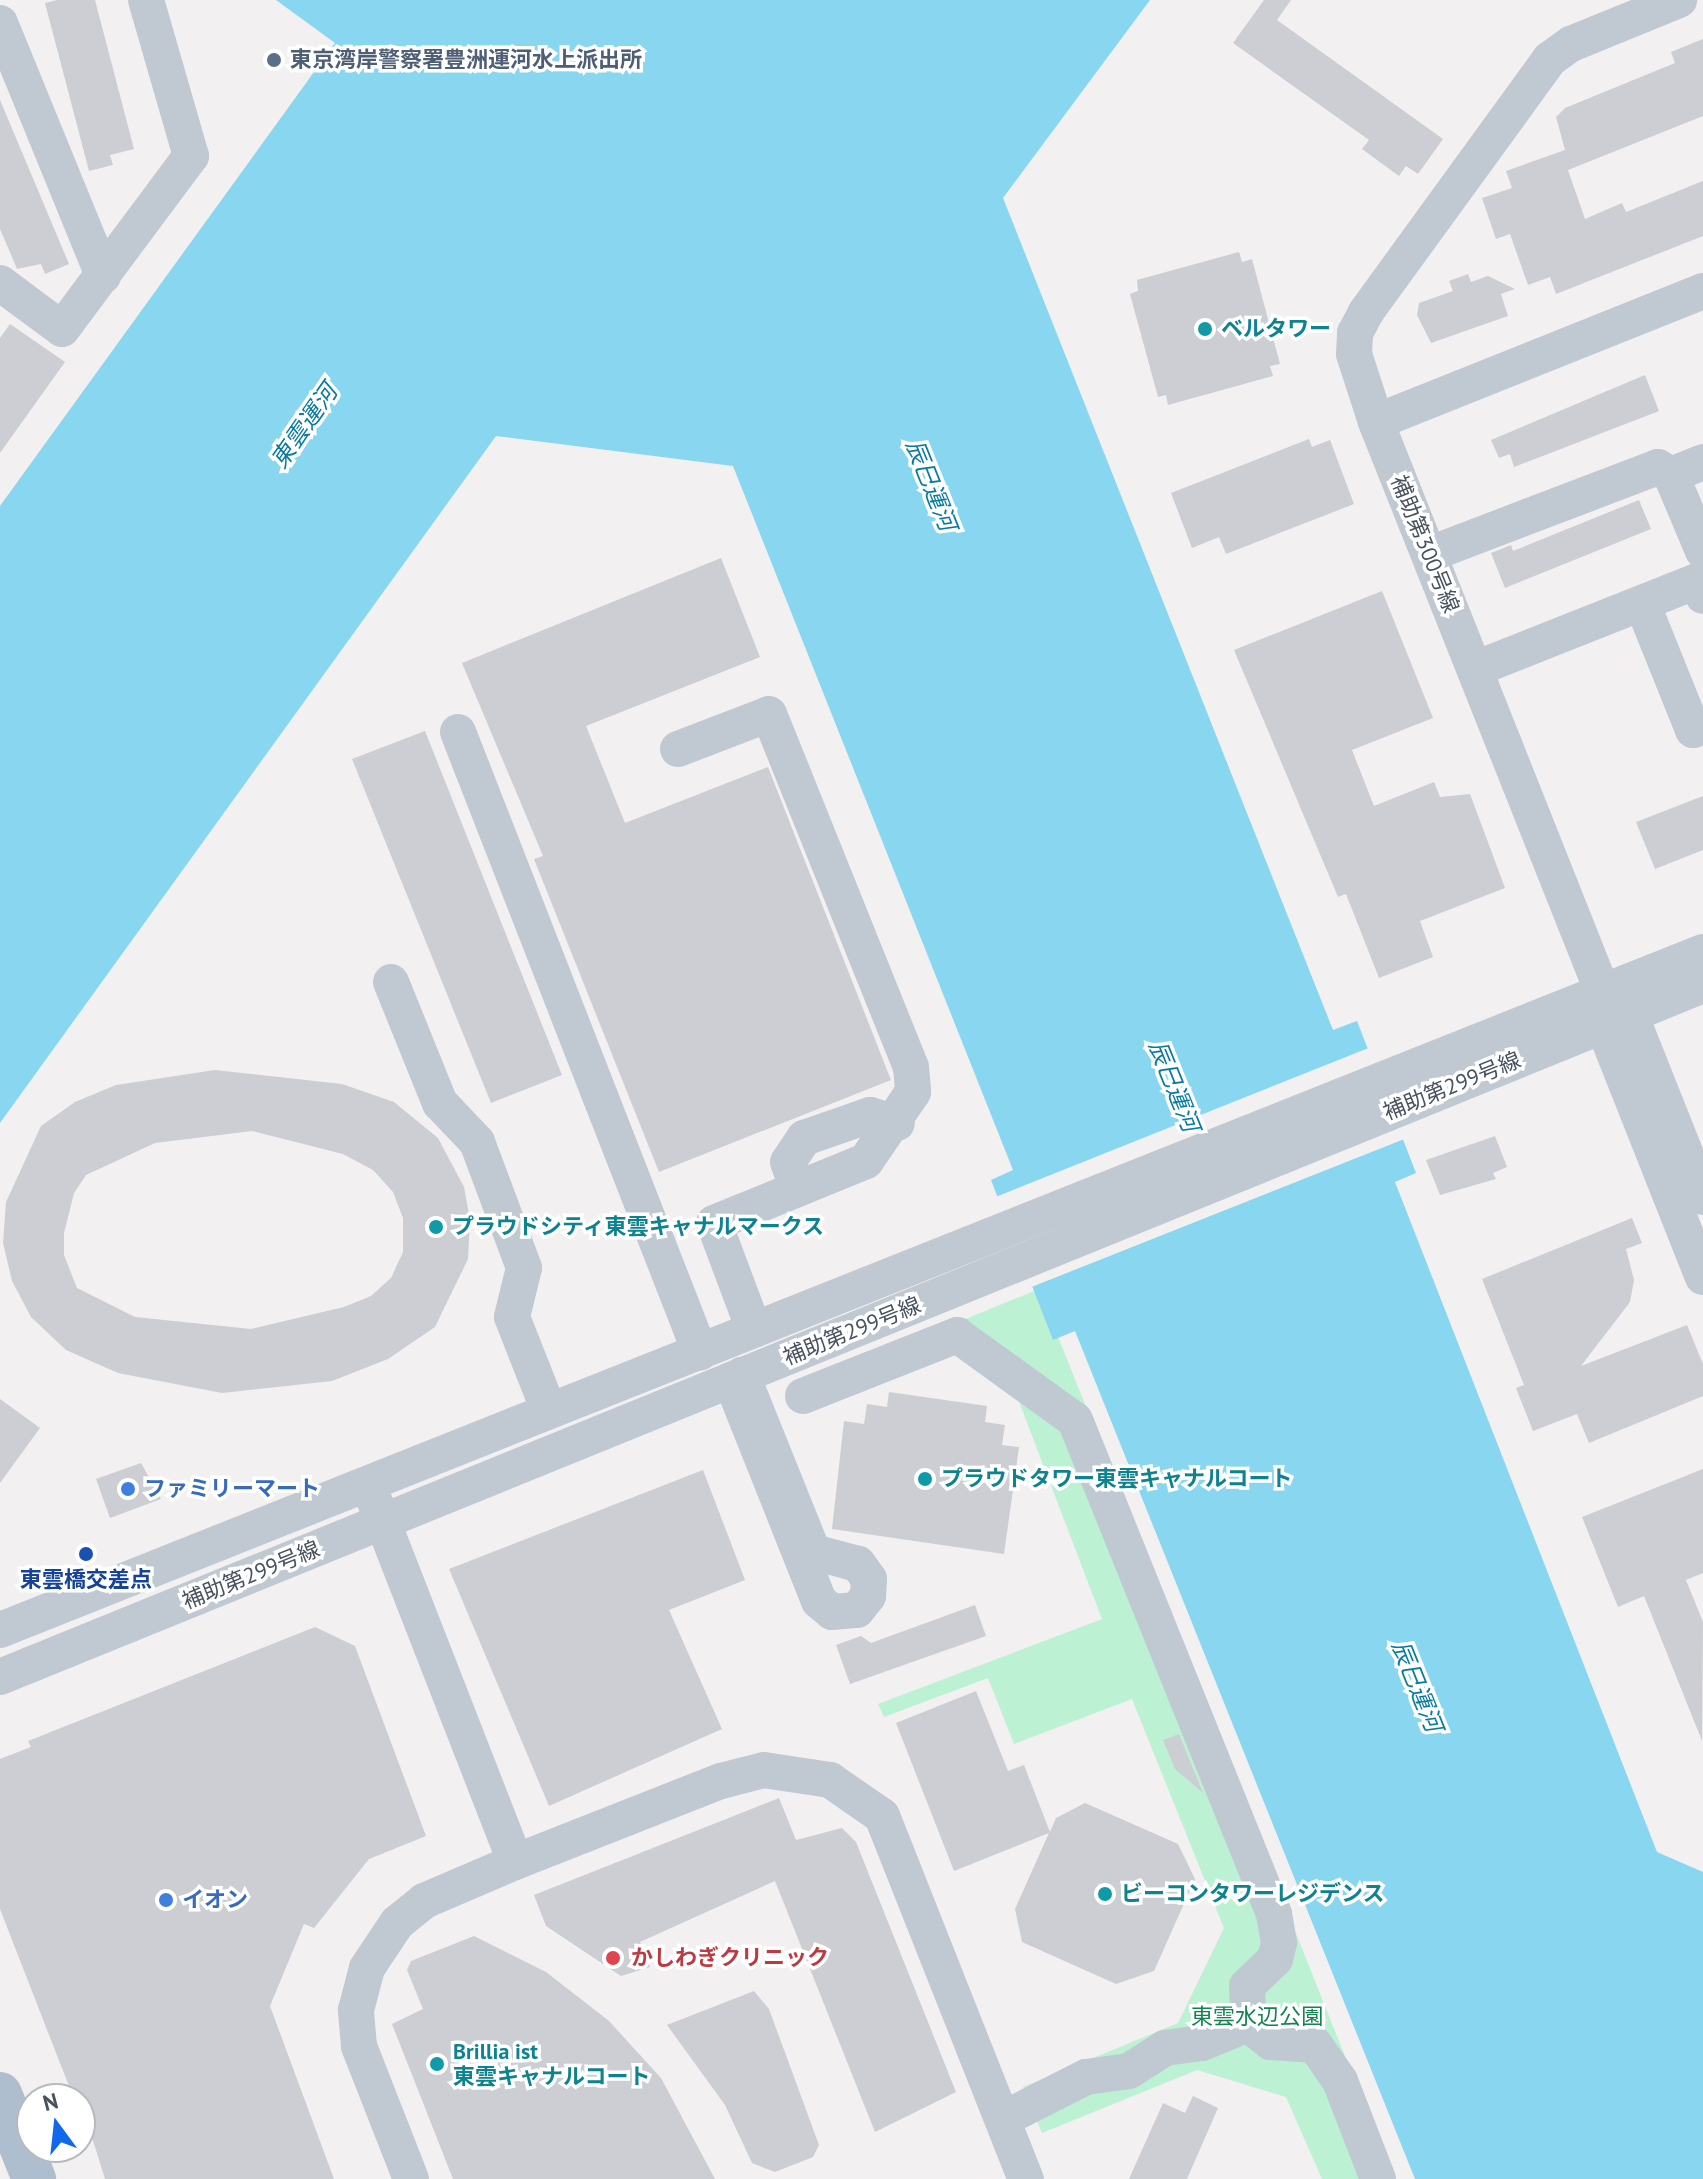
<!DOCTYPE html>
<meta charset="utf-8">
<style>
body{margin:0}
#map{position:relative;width:1703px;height:2179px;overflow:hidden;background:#f2f0f0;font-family:"PT Sans","Noto Sans JP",sans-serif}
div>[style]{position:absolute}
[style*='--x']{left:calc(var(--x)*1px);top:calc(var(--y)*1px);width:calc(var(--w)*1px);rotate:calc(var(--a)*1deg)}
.green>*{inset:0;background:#bdf1d3}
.water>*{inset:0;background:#88d6f0}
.pier>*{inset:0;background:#f2f0f0}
.building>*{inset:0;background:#ccced4}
.minor>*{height:36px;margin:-18px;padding:0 18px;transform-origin:18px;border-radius:18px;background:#c0c9d2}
.major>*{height:44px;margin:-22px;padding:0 22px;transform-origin:22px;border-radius:22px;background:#aebecf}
.dots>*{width:22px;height:22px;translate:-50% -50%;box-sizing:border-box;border:4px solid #fff;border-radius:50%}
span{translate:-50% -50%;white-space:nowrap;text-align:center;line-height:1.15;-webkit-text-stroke:7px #fff;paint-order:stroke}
.service-label{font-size:22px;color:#4e5e75;font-weight:700}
.left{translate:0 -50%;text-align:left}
.culture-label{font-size:22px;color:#0d838f;font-weight:700}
.street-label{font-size:22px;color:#47525e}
.shop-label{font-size:22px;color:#366cbe;font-weight:700}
.transit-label{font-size:22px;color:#164399;font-weight:700}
.health-label{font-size:22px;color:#be3a42;font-weight:700}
.park-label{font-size:22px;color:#13834f}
.water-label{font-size:24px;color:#087ba1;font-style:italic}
.north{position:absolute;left:16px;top:2083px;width:80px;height:80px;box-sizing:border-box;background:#fff;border:2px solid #b5babf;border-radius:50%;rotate:345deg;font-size:22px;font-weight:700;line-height:32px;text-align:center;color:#47525e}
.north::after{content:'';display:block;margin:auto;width:28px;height:36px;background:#1268ea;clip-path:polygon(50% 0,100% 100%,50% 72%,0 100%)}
</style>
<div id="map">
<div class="green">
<i style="clip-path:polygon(1039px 1289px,1394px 2179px,1322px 2179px,1286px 2097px,1197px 2070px,1042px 2133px,1023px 2087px,1178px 2023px,1224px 1928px,1132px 1699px,1014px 1744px,988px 1678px,884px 1717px,878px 1704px,1102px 1619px,1013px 1386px,961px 1348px,831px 1374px)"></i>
</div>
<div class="water">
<i style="clip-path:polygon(276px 0,1150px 0,1003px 198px,1333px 1030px,1357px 1021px,1416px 1173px,1395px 1182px,1657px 1852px,1703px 1872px,1703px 2179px,1415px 2179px,1075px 1331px,1053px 1340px,991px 1180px,1013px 1170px,733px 466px,496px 436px,0 1123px,0 506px,335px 43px)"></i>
</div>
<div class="pier">
<i style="clip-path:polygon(1371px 1047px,1407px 1138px,1029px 1288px,993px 1198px)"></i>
</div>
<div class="building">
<i style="clip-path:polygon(57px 0,95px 0,134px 149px,110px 155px,113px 165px,89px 171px,45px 3px)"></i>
<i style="clip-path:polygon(1264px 0,1291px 0,1277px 20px,1443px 139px,1418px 174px,1406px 166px,1399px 176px,1362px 149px,1369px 140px,1233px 43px)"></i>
<i style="clip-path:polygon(1703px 39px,1703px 116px,1568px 170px,1585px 219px,1622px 203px,1626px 212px,1703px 181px,1703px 236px,1556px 294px,1550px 277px,1528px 285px,1510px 234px,1496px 239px,1482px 198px,1512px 188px,1506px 171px,1565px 150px,1556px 117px,1565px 108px,1675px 63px,1671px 52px)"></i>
<i style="clip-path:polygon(0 100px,69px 264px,45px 274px,41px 264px,17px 269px,0 229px)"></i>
<i style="clip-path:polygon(1239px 252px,1242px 262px,1252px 259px,1280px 364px,1270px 366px,1273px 376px,1168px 405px,1166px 395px,1158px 397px,1130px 294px,1138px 291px,1137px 280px)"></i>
<i style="clip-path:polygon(1468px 274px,1471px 282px,1488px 276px,1515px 289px,1501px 294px,1508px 316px,1431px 343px,1417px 315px,1419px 303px,1453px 291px,1449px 281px)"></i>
<i style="clip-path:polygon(10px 324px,65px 362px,0 453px,0 338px)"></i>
<i style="clip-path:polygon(1645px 375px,1659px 411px,1514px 467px,1510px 454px,1499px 458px,1491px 440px)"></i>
<i style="clip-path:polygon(1309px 439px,1312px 447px,1330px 440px,1354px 504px,1226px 554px,1219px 537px,1192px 548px,1171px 493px)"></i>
<i style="clip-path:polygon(1639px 500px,1651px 529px,1505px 588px,1491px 553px,1511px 545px,1513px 551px)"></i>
<i style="clip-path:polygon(721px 558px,760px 657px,586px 726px,625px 823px,768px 767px,891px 1080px,659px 1172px,534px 859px,543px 856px,462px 663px)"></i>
<i style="clip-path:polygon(1382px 591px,1433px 718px,1352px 750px,1374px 806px,1434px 782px,1440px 797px,1470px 794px,1505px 888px,1420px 921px,1433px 957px,1379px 978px,1346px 894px,1338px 897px,1234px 650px)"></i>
<i style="clip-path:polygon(425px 731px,562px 1075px,491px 1103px,352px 759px)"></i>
<i style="clip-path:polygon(1703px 796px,1703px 850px,1655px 869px,1636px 822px)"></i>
<i style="clip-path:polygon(evenodd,215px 1070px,342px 1084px,394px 1102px,438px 1138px,464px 1187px,470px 1220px,468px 1259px,435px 1327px,388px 1359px,332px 1381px,222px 1393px,118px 1373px,66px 1350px,31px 1317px,12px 1281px,3px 1243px,6px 1202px,41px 1126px,75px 1102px,116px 1085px,215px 1070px,252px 1131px,343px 1154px,373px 1170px,393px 1192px,403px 1218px,403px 1252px,391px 1278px,371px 1296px,344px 1307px,251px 1329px,135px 1317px,77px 1288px,64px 1255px,64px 1233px,74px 1193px,86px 1175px,155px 1143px,252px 1131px)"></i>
<i style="clip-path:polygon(1495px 1136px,1507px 1167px,1493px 1173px,1496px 1179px,1440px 1195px,1426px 1160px)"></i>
<i style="clip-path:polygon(1632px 1218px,1642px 1243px,1626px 1249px,1634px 1280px,1630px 1302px,1581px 1366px,1687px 1325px,1703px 1364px,1703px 1396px,1589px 1443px,1577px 1414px,1533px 1431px,1516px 1388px,1524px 1385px,1482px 1279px)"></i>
<i style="clip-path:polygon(889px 1392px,987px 1406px,985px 1422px,1005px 1425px,1002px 1445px,1019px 1447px,1004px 1554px,832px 1529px,844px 1421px,864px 1424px,867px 1404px,887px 1407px)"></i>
<i style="clip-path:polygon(0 1399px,40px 1428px,0 1483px)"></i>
<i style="clip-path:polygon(141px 1463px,161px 1499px,110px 1518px,96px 1479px)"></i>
<i style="clip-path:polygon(1703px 1469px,1703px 1573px,1686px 1580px,1703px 1622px,1702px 1741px,1644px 1596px,1618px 1607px,1582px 1517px)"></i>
<i style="clip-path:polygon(703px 1470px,745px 1580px,669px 1610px,722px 1729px,549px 1806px,449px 1569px)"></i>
<i style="clip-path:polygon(975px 1605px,986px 1636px,850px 1684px,836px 1645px,861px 1636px,871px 1643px)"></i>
<i style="clip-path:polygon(315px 1627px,355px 1646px,426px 1836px,369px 1859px,314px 1928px,304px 1924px,270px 2006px,334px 2179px,105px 2179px,80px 2099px,74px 2099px,0 1909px,0 1759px,31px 1747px,28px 1741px)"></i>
<i style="clip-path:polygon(976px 1691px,1008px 1771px,1024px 1765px,1050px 1832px,1056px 1818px,1085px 1803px,1178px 1844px,1195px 1879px,1154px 1971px,1116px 1984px,1022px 1942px,1015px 1909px,1049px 1833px,954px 1871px,896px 1723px)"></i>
<i style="clip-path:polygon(1179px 1734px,1203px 1793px,1175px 1769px,1163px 1740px)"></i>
<i style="clip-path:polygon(779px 1798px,796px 1840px,842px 1828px,856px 1842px,956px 2092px,875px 2132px,775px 1881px,640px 1942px,650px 1967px,621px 1976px,546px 1926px,534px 1895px)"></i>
<i style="clip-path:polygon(474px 1936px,546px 1972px,609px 2021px,661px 2078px,715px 2179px,453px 2179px,392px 2024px,423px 2009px,407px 1970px,411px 1961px)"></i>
<i style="clip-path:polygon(754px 1991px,769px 2009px,819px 2145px,813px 2157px,775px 2172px,752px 2163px,725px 2105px,667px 2025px)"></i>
<i style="clip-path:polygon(1193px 2096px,1218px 2108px,1187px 2179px,1129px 2179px,1163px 2103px,1185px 2113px)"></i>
</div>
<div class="minor">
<i style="--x:0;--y:23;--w:273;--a:67.8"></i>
<i style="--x:0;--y:283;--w:77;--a:36.6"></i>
<i style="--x:62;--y:329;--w:216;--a:-53.3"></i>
<i style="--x:191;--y:156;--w:162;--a:-106.1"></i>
<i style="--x:1703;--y:291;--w:352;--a:158.2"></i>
<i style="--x:1376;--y:422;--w:614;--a:68.32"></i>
<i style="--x:1603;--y:993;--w:32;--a:90"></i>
<i style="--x:1603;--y:1025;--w:271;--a:68.4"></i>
<i style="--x:1376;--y:422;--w:71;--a:-107.9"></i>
<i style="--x:1354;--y:354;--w:21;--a:-87"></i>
<i style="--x:1355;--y:333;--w:24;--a:-62"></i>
<i style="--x:1366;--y:312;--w:313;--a:-54"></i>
<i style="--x:1550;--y:59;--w:26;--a:-36"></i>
<i style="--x:1571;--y:44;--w:117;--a:-22.2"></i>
<i style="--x:1671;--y:475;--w:35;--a:-22"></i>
<i style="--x:1430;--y:554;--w:244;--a:-20.9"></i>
<i style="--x:1658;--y:467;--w:15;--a:32"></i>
<i style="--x:1671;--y:475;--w:82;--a:67.2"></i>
<i style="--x:1642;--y:603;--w:137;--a:68.1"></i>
<i style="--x:1693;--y:730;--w:11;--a:-22"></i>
<i style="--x:1475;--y:669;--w:239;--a:-21.6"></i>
<i style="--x:1697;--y:581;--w:16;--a:68"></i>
<i style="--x:458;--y:732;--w:666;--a:68.68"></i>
<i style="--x:678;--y:749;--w:97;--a:-21"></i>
<i style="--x:769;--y:714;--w:380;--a:68.1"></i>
<i style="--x:911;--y:1067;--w:25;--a:85"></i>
<i style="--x:913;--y:1092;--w:83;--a:124.3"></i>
<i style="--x:866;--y:1161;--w:164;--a:157.8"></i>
<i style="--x:714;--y:1223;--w:114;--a:69.5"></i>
<i style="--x:391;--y:982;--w:131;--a:68"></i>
<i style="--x:440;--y:1103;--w:54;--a:46.5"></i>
<i style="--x:477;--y:1142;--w:134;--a:69.5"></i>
<i style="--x:524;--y:1268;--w:50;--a:103.8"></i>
<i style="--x:512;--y:1317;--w:101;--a:68.5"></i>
<i style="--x:1610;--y:999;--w:25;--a:37"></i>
<i style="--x:1630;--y:1014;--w:197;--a:68.3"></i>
<i style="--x:797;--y:1189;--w:28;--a:-108"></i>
<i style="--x:788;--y:1162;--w:29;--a:-56"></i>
<i style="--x:804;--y:1138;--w:70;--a:-19.2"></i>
<i style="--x:870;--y:1115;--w:28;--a:17"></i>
<i style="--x:731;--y:1380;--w:238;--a:68.3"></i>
<i style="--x:819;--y:1601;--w:17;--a:40"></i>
<i style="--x:832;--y:1612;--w:25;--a:-5"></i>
<i style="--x:857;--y:1610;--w:18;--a:-52"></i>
<i style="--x:868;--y:1596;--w:17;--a:-87"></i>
<i style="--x:869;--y:1579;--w:19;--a:-126"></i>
<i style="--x:858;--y:1564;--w:47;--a:-165.1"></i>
<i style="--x:813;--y:1552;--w:191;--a:-111.9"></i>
<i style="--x:803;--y:1396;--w:166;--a:-21.6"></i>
<i style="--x:957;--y:1335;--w:145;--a:35.8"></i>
<i style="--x:1075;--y:1420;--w:533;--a:68.06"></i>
<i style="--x:1274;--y:1914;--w:29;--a:80"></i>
<i style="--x:1279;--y:1943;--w:16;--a:104"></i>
<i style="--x:1275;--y:1959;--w:39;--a:136"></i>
<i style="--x:1247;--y:1986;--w:38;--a:88"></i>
<i style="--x:1248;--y:2024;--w:28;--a:39"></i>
<i style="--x:1270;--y:2042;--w:45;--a:3.8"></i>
<i style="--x:1315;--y:2045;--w:44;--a:55.2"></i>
<i style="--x:1340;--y:2081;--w:105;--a:68.8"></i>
<i style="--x:375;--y:1502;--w:386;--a:68.7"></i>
<i style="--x:0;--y:1630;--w:1833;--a:-21.71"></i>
<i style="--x:0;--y:1677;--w:1838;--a:-22.11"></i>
<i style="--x:1019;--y:2111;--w:75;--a:-26.9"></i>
<i style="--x:1086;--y:2077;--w:43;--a:-7.9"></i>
<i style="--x:1129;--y:2071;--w:43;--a:-32.6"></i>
<i style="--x:1165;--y:2048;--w:37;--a:-8"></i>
<i style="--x:1202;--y:2043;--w:50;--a:-22.4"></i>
<i style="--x:411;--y:2179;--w:143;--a:-111.4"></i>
<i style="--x:359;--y:2046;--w:36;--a:-95"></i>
<i style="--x:356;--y:2010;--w:43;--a:-75.3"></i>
<i style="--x:367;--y:1968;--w:54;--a:-56.3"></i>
<i style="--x:397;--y:1923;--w:35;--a:-39"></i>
<i style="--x:424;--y:1901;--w:99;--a:-23.2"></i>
<i style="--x:515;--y:1862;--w:221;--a:-21.5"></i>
<i style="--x:721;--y:1781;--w:44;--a:-14.3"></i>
<i style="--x:764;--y:1770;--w:67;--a:8.6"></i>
<i style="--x:830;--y:1780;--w:63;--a:34.7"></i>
<i style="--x:882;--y:1816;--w:391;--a:68.4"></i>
</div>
<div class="major">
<i style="--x:0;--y:2094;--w:92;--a:68.2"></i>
</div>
<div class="dots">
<i style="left:274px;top:60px;background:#5c6f8a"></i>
<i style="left:1205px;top:329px;background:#0f9aa8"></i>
<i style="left:436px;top:1227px;background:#0f9aa8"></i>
<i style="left:925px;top:1479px;background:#0f9aa8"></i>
<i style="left:128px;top:1489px;background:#3f7fe0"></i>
<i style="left:86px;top:1554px;background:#1a4fb4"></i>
<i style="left:1105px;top:1894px;background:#0f9aa8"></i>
<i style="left:166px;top:1900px;background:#3f7fe0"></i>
<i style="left:613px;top:1958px;background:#e0444e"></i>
<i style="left:437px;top:2064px;background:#0f9aa8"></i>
</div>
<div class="service-label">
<span class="left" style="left:290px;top:60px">東京湾岸警察署豊洲運河水上派出所</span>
</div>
<div class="culture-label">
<span class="left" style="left:1221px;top:329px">ベルタワー</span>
<span class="left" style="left:452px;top:1227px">プラウドシティ東雲キャナルマークス</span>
<span class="left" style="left:941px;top:1479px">プラウドタワー東雲キャナルコート</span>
<span class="left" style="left:1121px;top:1894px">ビーコンタワーレジデンス</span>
<span class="left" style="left:453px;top:2064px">Brillia ist<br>東雲キャナルコート</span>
</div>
<div class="street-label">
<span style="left:1425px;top:544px;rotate:68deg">補助第300号線</span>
<span style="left:1452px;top:1086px;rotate:-22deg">補助第299号線</span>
<span style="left:852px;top:1331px;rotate:-22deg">補助第299号線</span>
<span style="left:251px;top:1575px;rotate:-22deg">補助第299号線</span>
</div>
<div class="shop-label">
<span class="left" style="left:144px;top:1489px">ファミリーマート</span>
<span class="left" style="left:182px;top:1900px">イオン</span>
</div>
<div class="transit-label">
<span style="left:86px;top:1580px">東雲橋交差点</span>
</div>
<div class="health-label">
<span class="left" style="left:631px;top:1958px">かしわぎクリニック</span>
</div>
<div class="park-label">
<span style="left:1257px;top:2017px">東雲水辺公園</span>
</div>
<div class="water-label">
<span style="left:304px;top:426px;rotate:-55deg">東雲運河</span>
<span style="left:931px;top:485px;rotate:68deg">辰巳運河</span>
<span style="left:1174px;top:1086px;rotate:68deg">辰巳運河</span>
<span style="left:1417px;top:1686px;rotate:68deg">辰巳運河</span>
</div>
<div class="north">N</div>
</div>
